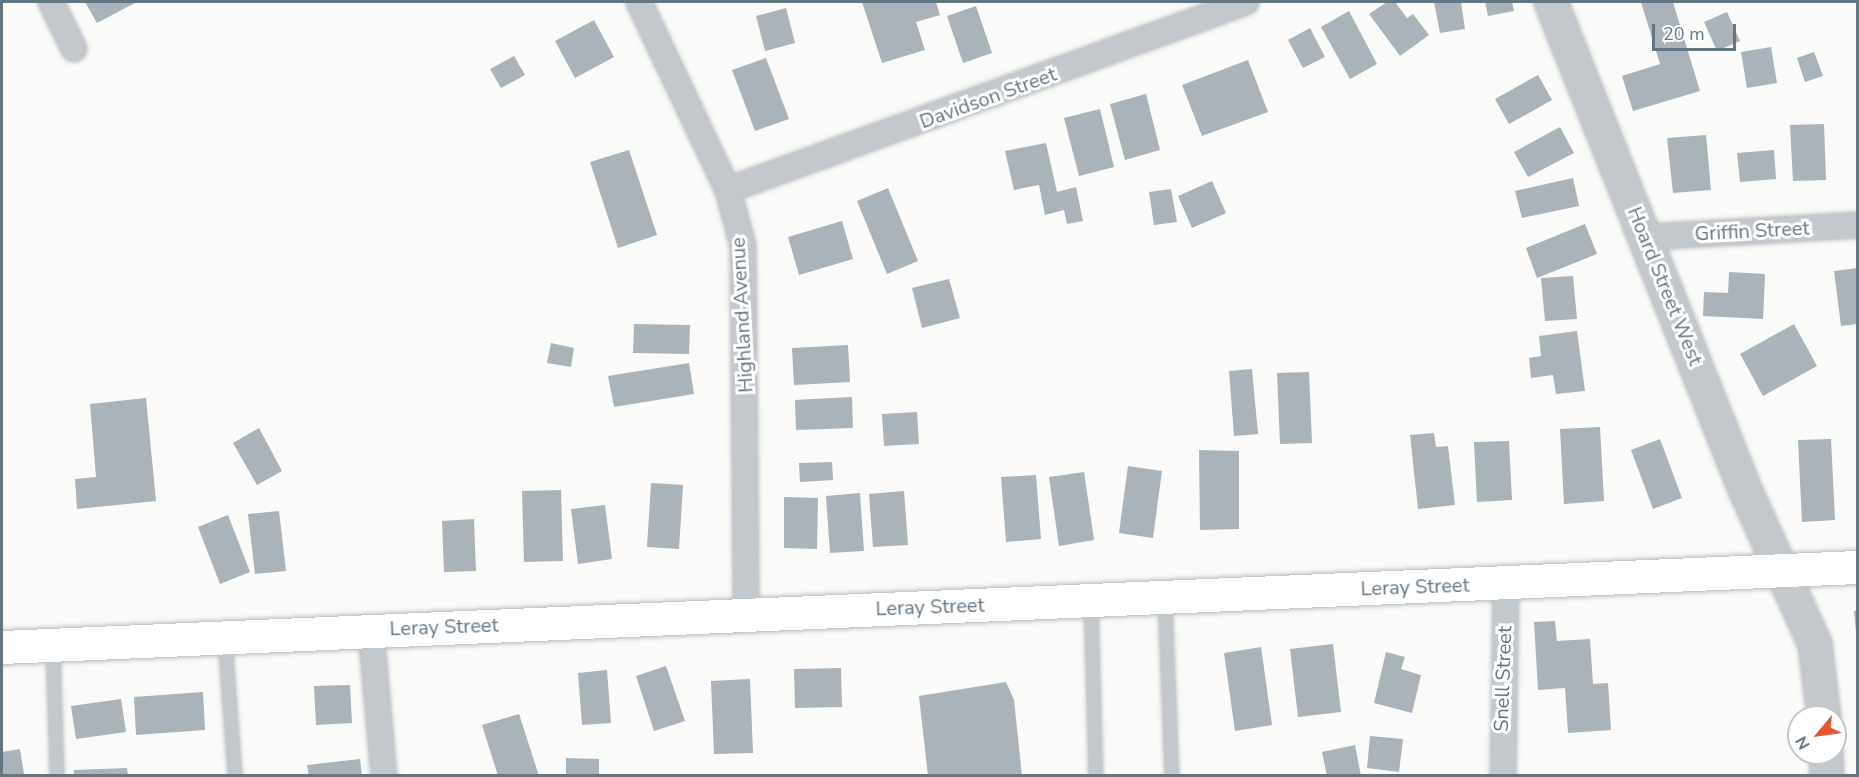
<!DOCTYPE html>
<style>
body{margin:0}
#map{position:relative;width:1859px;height:777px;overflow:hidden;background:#fafaf8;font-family:"Nunito Sans",sans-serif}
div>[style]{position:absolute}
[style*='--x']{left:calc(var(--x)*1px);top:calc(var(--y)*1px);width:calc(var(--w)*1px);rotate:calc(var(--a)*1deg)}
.building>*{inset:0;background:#aab3b9}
.roads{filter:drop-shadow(0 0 2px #b5babe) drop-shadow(0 0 2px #b5babe)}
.service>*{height:12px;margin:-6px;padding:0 6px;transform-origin:6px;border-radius:6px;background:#c3c8cc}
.minor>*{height:24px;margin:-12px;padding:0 12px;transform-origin:12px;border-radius:12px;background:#c3c8cc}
.tertiary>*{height:32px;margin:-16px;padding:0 16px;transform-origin:16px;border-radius:16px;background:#c3c8cc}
.primary>*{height:33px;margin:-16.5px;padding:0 16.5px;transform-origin:16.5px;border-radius:16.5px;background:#fff}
span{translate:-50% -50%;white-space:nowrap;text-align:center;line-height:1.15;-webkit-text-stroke:6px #fff;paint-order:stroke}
.street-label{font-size:20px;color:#657683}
.frame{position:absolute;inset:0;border:3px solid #657683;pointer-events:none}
.north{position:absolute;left:1787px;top:705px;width:60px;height:60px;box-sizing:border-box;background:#fff;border:2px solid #c1c8cd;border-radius:50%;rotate:241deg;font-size:16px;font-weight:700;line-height:24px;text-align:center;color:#657683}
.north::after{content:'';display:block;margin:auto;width:21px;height:27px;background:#e4572e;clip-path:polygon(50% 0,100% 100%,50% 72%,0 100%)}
.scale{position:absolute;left:1652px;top:24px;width:84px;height:27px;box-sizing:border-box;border:3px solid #657683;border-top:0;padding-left:8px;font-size:18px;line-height:21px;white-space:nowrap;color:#657683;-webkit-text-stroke:4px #fff;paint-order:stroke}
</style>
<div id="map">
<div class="building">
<i style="clip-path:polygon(85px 2px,137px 2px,97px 23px)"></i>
<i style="clip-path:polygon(862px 2px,936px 2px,940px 15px,916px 22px,925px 50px,882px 63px)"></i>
<i style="clip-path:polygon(1387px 2px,1395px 2px,1407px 18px,1413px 14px,1429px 35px,1400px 56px,1369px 14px)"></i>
<i style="clip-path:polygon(1434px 2px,1461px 2px,1465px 29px,1440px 33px)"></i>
<i style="clip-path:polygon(1485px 2px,1512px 2px,1514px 11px,1488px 16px)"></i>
<i style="clip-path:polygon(1641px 2px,1673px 2px,1700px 91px,1633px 111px,1622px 76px,1660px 64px)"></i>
<i style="clip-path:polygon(976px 6px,992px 53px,963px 63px,947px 16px)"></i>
<i style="clip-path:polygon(786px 8px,795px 43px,765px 51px,756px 16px)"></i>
<i style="clip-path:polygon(1349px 11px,1377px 64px,1350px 79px,1321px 27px)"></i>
<i style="clip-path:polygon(1727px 12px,1740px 41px,1717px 51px,1704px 22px)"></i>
<i style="clip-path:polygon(594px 20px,614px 57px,575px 78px,555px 41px)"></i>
<i style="clip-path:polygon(1310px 28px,1325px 57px,1303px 68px,1288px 40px)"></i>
<i style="clip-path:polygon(1771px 47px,1777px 83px,1747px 88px,1741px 52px)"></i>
<i style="clip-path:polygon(1814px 52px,1823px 76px,1805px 82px,1797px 58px)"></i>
<i style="clip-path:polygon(514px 56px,525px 75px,501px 88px,490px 69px)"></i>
<i style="clip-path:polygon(766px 58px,789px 119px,755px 131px,732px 70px)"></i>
<i style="clip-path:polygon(1248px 60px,1268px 112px,1202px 136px,1182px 85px)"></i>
<i style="clip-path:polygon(1538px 75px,1552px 100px,1509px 124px,1495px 99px)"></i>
<i style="clip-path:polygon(1146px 94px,1160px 150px,1125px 160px,1110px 104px)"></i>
<i style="clip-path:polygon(1100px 109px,1114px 167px,1079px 176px,1064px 118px)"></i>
<i style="clip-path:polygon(1824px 124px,1826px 180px,1793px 181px,1790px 125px)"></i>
<i style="clip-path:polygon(1560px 127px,1574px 153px,1528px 177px,1514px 152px)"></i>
<i style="clip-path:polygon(1706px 135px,1711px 190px,1673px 193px,1667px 138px)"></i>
<i style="clip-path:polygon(1046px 143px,1057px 192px,1076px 187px,1083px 221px,1067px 224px,1064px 210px,1045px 215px,1039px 185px,1014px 190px,1005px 151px)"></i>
<i style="clip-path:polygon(629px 150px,657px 235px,618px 248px,590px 162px)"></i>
<i style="clip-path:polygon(1774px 150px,1776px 179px,1740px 182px,1737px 153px)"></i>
<i style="clip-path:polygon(1573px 178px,1579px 206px,1522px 218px,1515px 191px)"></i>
<i style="clip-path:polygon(1212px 181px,1226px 213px,1192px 228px,1178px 196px)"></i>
<i style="clip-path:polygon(888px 188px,918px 261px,887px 274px,857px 201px)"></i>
<i style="clip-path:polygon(1171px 189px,1177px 222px,1154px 225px,1149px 192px)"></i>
<i style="clip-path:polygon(842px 221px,853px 259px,799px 275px,788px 237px)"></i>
<i style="clip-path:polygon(1585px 224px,1597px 254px,1537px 278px,1526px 248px)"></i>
<i style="clip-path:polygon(1858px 268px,1858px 324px,1841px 326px,1834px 271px)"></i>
<i style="clip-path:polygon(1729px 272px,1765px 274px,1763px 319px,1703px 316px,1704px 292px,1728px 293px)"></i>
<i style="clip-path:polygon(1573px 276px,1577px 319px,1545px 321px,1541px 278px)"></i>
<i style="clip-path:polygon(949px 279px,960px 318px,922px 328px,912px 288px)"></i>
<i style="clip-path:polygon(634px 324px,690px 325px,689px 354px,633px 353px)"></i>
<i style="clip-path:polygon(1794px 324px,1817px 366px,1763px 396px,1740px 354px)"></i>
<i style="clip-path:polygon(1577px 331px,1585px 391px,1556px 394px,1553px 375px,1531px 378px,1529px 358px,1541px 356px,1539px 336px)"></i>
<i style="clip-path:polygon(551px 343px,574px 348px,571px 367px,547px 363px)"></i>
<i style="clip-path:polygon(848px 345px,850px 382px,794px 385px,792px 348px)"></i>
<i style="clip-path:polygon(689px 363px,694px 394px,614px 407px,608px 376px)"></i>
<i style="clip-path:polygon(1252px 369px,1258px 434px,1234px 436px,1229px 371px)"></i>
<i style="clip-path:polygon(1309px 372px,1312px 443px,1280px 444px,1277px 373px)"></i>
<i style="clip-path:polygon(852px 397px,853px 428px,796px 430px,795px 400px)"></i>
<i style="clip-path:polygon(146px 398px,156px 501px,77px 509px,75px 479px,96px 477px,90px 404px)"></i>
<i style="clip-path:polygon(917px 412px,919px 444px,884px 446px,882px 414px)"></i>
<i style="clip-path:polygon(1600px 427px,1604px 501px,1564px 504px,1560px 429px)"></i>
<i style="clip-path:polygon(259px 428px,282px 471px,257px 485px,233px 443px)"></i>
<i style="clip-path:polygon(1434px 433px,1436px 447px,1448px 446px,1455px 505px,1418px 509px,1410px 435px)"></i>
<i style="clip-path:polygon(1660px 439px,1682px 498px,1653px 509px,1631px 450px)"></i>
<i style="clip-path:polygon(1831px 439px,1835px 520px,1802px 522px,1798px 440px)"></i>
<i style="clip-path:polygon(1509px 441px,1512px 500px,1477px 502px,1474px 442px)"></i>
<i style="clip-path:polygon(1199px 450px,1239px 451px,1239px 529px,1200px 530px)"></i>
<i style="clip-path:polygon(832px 462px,833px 480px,800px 482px,799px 463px)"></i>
<i style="clip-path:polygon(1128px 466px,1162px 471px,1153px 538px,1119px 533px)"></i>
<i style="clip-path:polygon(1084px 472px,1094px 540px,1059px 546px,1049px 477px)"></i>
<i style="clip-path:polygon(1036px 475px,1041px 539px,1006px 542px,1001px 477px)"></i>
<i style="clip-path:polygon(651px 483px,683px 485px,679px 549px,647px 547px)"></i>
<i style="clip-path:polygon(561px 490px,563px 561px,524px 562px,522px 491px)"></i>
<i style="clip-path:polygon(904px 491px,908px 545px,873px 547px,869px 494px)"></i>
<i style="clip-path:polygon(860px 493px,864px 551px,830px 553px,826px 496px)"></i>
<i style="clip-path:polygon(784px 497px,818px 498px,817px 549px,784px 548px)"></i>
<i style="clip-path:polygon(605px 505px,612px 559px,578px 564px,571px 509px)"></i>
<i style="clip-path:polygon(279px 511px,286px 571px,255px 574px,248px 514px)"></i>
<i style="clip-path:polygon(228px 515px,250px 572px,220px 584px,198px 527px)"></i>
<i style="clip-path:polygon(474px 519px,476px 571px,444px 572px,442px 521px)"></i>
<i style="clip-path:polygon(1858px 610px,1858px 632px,1856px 632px,1854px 611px)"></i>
<i style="clip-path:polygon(1555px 621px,1557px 641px,1590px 639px,1593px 684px,1608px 683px,1611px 730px,1568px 733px,1565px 688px,1538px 690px,1534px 622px)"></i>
<i style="clip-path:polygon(1333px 644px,1341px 712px,1298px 717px,1290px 649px)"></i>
<i style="clip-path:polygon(1261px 647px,1272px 725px,1235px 731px,1224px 653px)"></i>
<i style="clip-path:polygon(1386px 652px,1405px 657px,1401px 669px,1421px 675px,1412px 713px,1374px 703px)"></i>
<i style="clip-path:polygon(666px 666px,685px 721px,654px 731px,636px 676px)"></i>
<i style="clip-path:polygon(841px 668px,842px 707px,795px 708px,794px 669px)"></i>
<i style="clip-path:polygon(607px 670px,611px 723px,582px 725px,578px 673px)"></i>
<i style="clip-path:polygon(750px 679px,753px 753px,714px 754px,711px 681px)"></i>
<i style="clip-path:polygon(1006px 682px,1014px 700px,1022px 776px,928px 776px,919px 696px)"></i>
<i style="clip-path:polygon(350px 685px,352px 723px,316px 725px,314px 686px)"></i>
<i style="clip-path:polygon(203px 692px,205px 730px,136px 735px,134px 697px)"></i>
<i style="clip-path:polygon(121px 699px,126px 732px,76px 739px,71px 706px)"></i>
<i style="clip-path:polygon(519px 714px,539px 776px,498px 776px,482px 725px)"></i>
<i style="clip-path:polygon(1370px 736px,1403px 739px,1399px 772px,1367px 768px)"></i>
<i style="clip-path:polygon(1355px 745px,1361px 776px,1327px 776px,1322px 752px)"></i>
<i style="clip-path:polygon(20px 749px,24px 774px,2px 776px,2px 752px)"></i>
<i style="clip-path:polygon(566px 758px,599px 759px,599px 776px,566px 776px)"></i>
<i style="clip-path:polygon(360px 759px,362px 776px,309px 776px,307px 765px)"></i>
<i style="clip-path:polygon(127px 768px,128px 776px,74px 776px,74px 770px)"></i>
</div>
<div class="roads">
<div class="service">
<i style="--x:1165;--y:597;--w:179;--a:87.8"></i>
<i style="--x:1091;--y:601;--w:175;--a:88.4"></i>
<i style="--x:225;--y:639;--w:137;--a:85.8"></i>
<i style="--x:53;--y:646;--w:130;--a:88.2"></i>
</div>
<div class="minor">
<i style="--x:51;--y:2;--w:52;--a:63.9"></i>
<i style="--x:639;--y:2;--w:208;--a:64.7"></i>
<i style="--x:728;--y:190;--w:58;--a:75"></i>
<i style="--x:743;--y:246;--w:369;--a:89.5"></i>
<i style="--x:728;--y:190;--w:551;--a:-19.95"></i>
<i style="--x:1646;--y:237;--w:212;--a:-3.2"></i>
<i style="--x:371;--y:631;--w:146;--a:84.9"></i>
<i style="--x:1503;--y:776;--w:193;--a:-89.1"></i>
</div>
<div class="tertiary">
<i style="--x:1551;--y:2;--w:527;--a:68.3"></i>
<i style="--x:1746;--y:492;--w:167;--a:65.6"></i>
<i style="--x:1815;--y:644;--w:74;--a:83"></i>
<i style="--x:1826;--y:753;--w:23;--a:88"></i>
</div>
<div class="primary">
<i style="--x:2;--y:647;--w:1858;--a:-2.47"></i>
</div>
</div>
<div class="street-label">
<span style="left:988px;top:98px;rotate:-20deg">Davidson Street</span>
<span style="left:1752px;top:231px;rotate:-3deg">Griffin Street</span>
<span style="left:1665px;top:286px;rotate:68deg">Hoard Street West</span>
<span style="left:742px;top:315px;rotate:-93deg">Highland Avenue</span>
<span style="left:1415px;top:587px;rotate:-2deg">Leray Street</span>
<span style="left:930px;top:607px;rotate:-2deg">Leray Street</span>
<span style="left:444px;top:627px;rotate:-2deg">Leray Street</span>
<span style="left:1503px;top:679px;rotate:-88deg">Snell Street</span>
</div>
<div class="frame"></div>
<div class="north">N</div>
<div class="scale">20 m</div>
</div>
